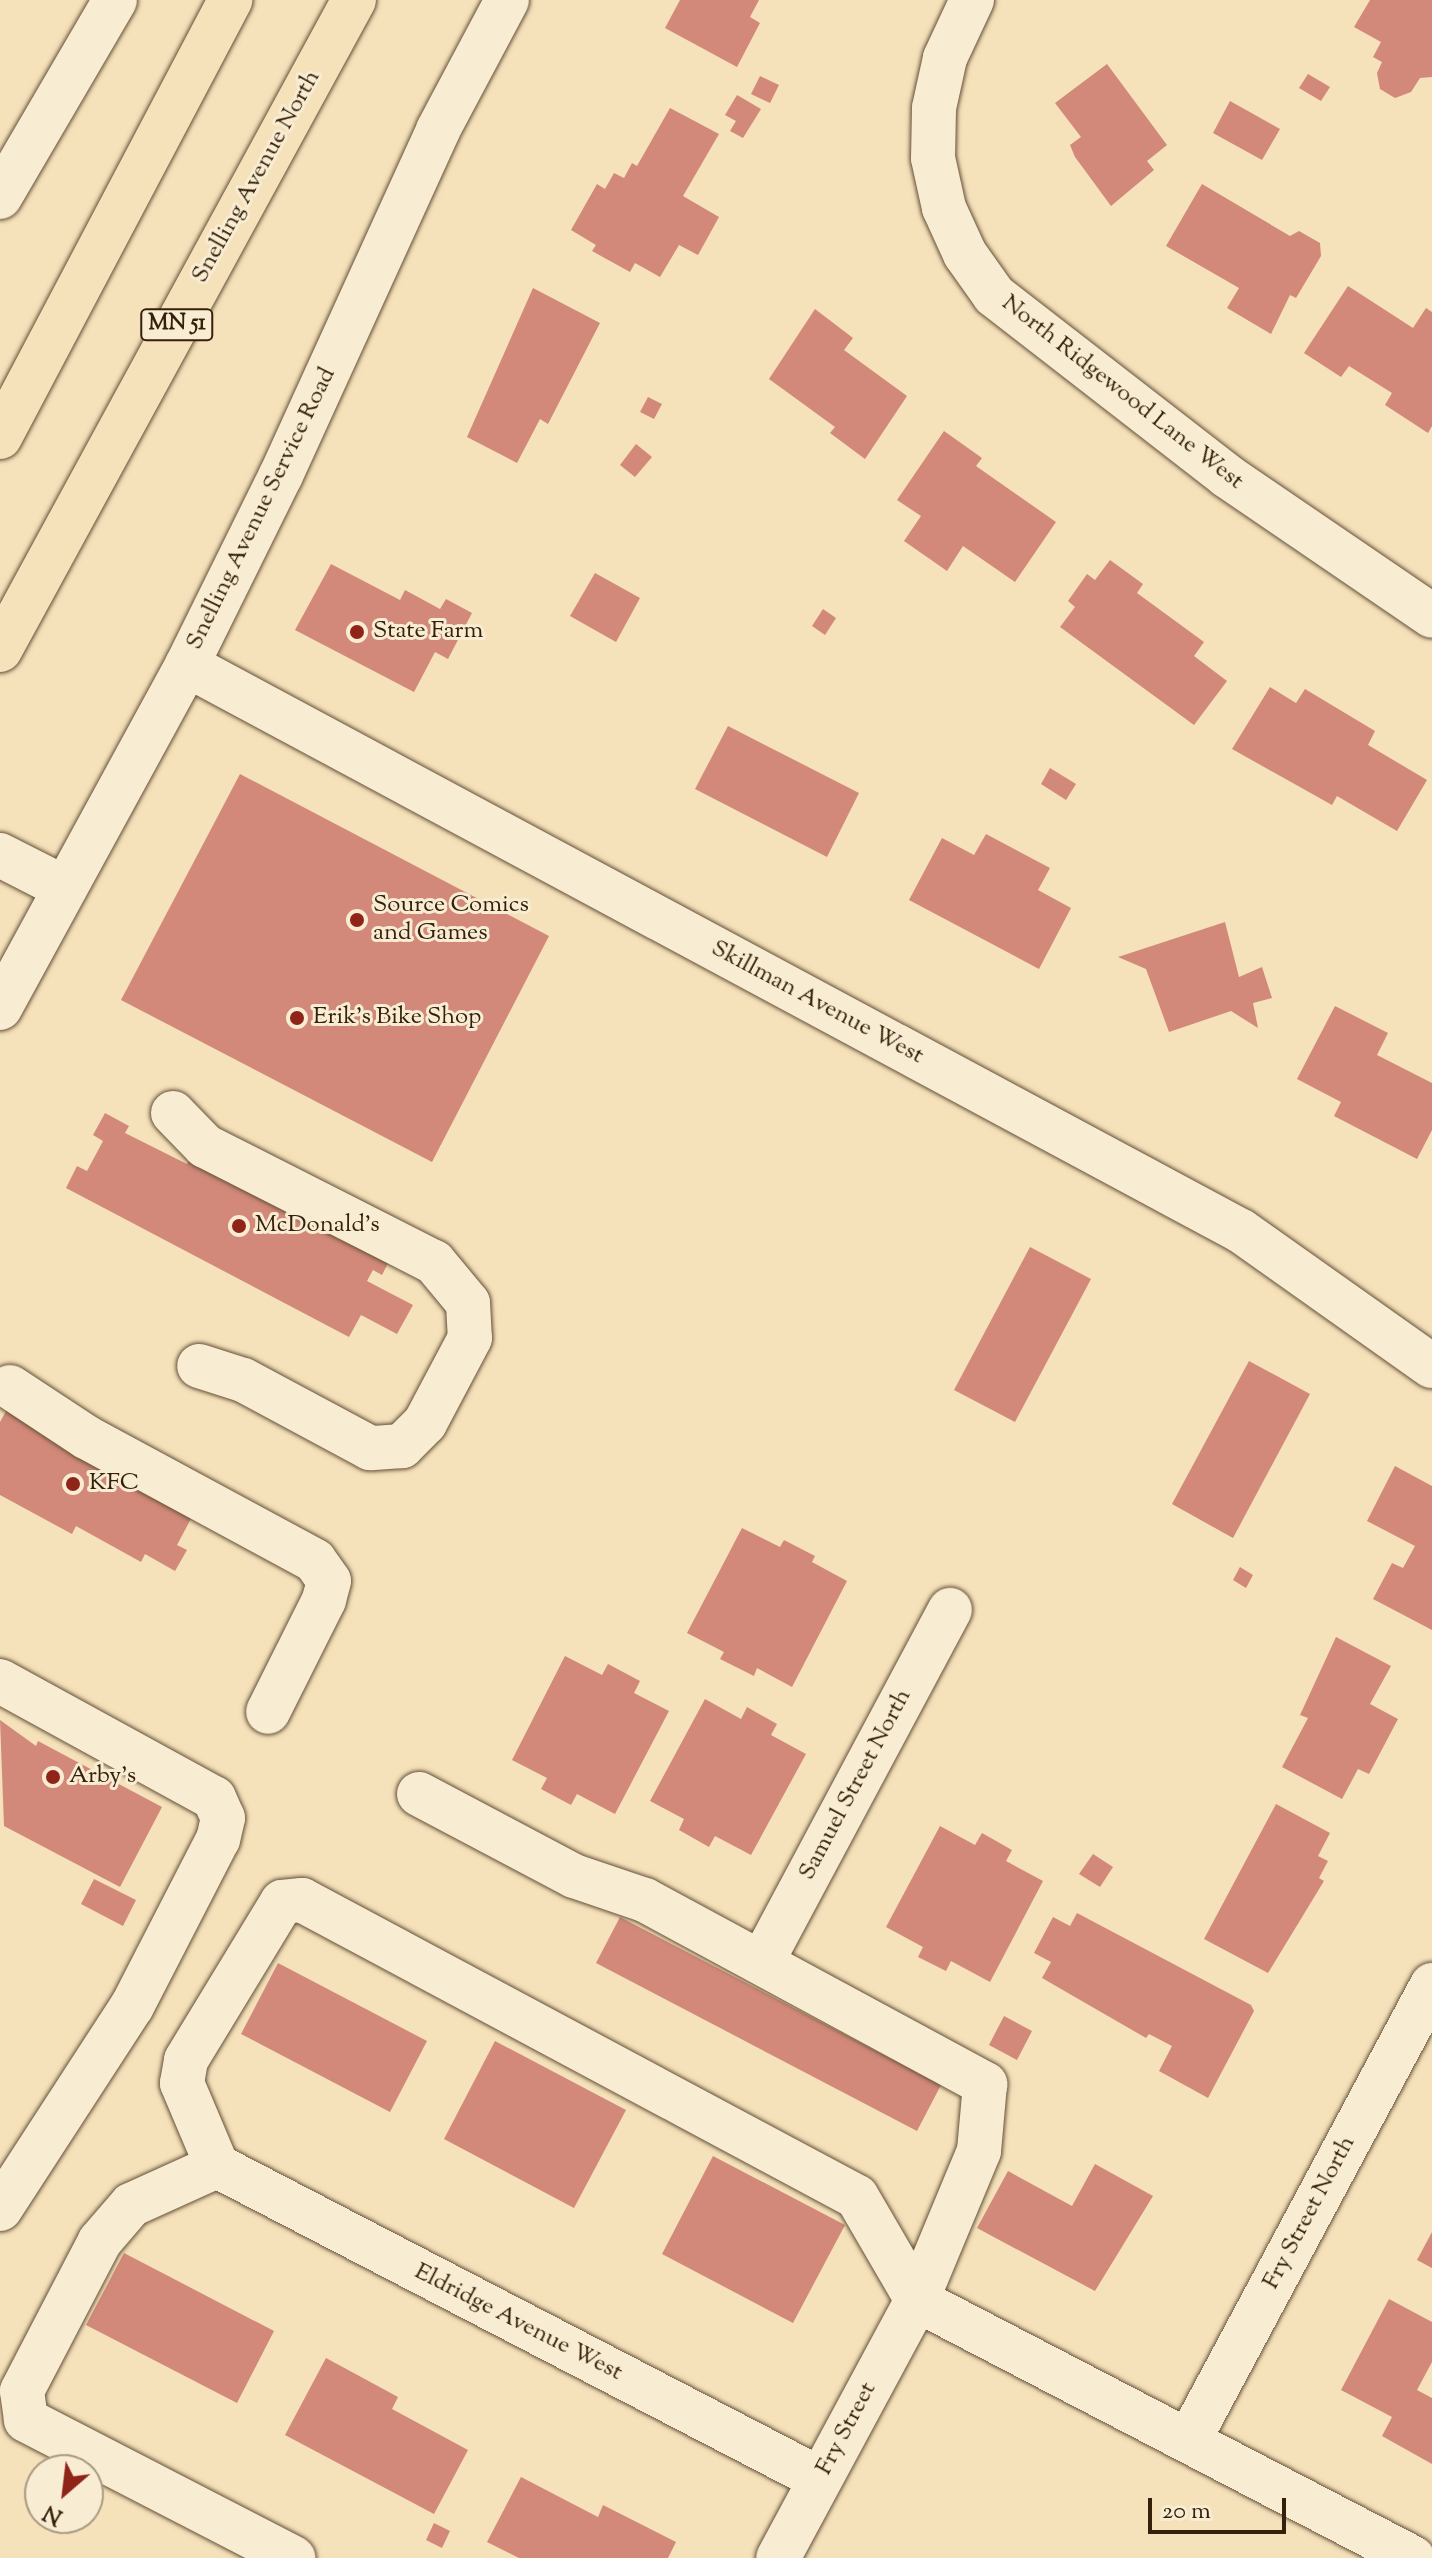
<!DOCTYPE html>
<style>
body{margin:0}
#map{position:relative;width:1432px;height:2558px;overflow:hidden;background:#f5e1ba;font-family:"Sorts Mill Goudy",serif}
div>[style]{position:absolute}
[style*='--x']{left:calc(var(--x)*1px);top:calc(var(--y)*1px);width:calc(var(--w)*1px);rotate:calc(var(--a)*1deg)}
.building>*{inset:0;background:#d28979}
.roads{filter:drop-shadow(0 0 2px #645038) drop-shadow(0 0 2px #645038)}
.minor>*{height:44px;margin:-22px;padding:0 22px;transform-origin:22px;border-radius:22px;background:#f8ecd2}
.major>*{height:44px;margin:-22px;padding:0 22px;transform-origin:22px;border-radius:22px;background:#f5e1ba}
.dots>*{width:22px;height:22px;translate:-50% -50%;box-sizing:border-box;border:4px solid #f8ecd2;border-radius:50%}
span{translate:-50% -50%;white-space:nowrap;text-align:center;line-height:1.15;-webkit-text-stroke:6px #f8ecd2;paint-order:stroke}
.shield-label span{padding:2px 6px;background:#f8ecd2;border:2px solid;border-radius:6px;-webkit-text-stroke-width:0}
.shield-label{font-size:22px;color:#34200c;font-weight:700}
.street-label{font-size:24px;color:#34200c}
.poi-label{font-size:24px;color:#34200c}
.left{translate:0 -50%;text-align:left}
.north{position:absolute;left:24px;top:2454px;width:80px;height:80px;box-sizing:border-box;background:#f8ecd2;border:2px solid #aa9a83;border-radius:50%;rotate:208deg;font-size:22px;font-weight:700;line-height:32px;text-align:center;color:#34200c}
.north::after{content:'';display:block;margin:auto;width:28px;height:36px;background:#8f2418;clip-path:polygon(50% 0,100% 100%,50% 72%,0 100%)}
.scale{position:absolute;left:1148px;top:2498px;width:138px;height:36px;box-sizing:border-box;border:4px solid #34200c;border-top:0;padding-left:10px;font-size:24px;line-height:28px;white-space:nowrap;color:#34200c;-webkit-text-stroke:6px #f8ecd2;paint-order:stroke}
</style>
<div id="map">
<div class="building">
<i style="clip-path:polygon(680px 0,759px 0,750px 17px,760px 23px,737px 67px,665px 28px)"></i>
<i style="clip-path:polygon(1370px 0,1432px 0,1432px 77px,1420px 78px,1411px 92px,1395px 98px,1380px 89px,1377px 73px,1382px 62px,1373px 57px,1381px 42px,1354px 27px)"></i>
<i style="clip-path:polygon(1107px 64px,1167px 145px,1147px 161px,1154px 170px,1111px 206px,1075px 157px,1070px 145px,1081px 137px,1055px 103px)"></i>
<i style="clip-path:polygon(1308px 74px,1330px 87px,1321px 101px,1299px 88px)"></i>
<i style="clip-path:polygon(760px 76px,779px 85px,770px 103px,751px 94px)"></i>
<i style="clip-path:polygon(737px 95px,761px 109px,743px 138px,730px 131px,736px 121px,725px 115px)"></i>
<i style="clip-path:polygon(1230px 101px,1280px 129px,1262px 160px,1213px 133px)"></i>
<i style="clip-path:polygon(670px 108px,719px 134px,683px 196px,719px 217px,698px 255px,679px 245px,660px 277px,635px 263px,630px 272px,592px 251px,596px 245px,571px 230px,597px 184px,605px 189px,614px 173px,624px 178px,632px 163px,637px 166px)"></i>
<i style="clip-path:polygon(1202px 184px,1290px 236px,1299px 231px,1320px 243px,1321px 256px,1296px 298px,1290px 295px,1271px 334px,1227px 308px,1239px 288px,1166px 246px)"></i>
<i style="clip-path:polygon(1348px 286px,1413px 328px,1426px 308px,1432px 312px,1432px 426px,1428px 433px,1385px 405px,1392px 393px,1349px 366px,1341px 377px,1304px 353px)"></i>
<i style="clip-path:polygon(533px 288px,600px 323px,548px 424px,540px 419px,517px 463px,467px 437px)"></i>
<i style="clip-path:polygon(815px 309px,853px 338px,844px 350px,907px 396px,865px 459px,830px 433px,835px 427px,769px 379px)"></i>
<i style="clip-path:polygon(648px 397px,662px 404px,654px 419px,640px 412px)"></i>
<i style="clip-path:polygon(944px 431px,982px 458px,976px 466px,1056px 522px,1015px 582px,963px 546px,947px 571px,904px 541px,921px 516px,897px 500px)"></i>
<i style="clip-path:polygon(636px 444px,652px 457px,635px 477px,620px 465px)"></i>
<i style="clip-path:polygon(1110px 560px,1143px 584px,1137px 593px,1204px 642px,1194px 656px,1227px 681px,1194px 725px,1060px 627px,1075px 607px,1068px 601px,1087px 574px,1095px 580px)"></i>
<i style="clip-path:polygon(331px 564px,400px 600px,405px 590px,440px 609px,446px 599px,472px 613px,448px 659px,435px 652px,414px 692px,295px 630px)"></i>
<i style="clip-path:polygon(595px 573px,640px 598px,616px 642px,570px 616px)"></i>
<i style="clip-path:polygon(823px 609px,836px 618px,825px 635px,812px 626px)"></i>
<i style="clip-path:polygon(1270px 687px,1296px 703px,1305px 689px,1375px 731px,1368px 745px,1427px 780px,1397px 831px,1337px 796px,1332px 805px,1232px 749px)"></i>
<i style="clip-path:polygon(728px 726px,859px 793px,827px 857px,695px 789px)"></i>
<i style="clip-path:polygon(1050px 768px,1076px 784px,1066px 800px,1041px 784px)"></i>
<i style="clip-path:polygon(240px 774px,549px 936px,432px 1162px,121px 1000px)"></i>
<i style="clip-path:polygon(986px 834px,1050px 868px,1038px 890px,1071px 908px,1039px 969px,909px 900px,942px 838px,974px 855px)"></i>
<i style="clip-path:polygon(1225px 922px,1239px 977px,1262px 967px,1272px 998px,1253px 1003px,1258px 1028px,1231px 1011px,1169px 1032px,1146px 969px,1118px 957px)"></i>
<i style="clip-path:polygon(1335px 1006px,1388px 1033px,1377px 1055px,1432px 1083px,1432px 1130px,1417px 1159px,1334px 1116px,1341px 1102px,1297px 1079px)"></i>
<i style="clip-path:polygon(105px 1113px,129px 1126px,125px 1133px,187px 1164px,196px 1145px,396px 1248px,382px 1275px,373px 1270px,367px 1281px,413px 1305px,397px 1334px,361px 1315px,349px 1337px,66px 1188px,77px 1166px,87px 1171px,103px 1141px,93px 1135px)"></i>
<i style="clip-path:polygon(1030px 1247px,1091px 1279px,1015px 1422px,954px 1390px)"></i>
<i style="clip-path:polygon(1249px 1361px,1310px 1394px,1233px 1538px,1172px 1504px)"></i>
<i style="clip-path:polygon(6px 1411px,193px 1515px,177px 1545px,187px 1550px,175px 1571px,145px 1554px,141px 1562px,76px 1526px,72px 1534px,0 1495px,0 1422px)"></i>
<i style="clip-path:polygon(1395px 1466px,1432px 1486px,1432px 1630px,1373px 1599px,1392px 1563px,1403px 1568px,1415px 1546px,1367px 1521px)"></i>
<i style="clip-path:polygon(742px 1528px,780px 1547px,784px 1540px,815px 1556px,812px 1562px,847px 1581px,792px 1687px,757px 1668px,754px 1676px,720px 1659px,724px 1652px,687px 1633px)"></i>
<i style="clip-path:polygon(1240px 1567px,1253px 1575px,1246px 1588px,1233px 1580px)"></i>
<i style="clip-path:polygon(1336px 1637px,1391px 1666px,1370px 1704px,1398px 1719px,1369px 1774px,1358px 1769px,1342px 1799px,1282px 1767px,1308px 1718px,1300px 1715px)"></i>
<i style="clip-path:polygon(565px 1656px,602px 1675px,608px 1664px,640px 1681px,634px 1693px,669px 1711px,615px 1814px,577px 1794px,571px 1805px,541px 1789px,547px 1778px,512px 1760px)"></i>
<i style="clip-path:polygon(705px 1699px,741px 1719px,747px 1707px,777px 1724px,771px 1735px,806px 1754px,751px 1855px,715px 1836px,709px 1847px,679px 1830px,684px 1819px,650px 1801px)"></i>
<i style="clip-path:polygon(0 1720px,36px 1746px,38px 1741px,162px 1807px,120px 1887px,4px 1826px)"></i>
<i style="clip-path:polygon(1276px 1804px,1330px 1833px,1318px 1856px,1328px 1861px,1319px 1878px,1324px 1881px,1268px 1973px,1204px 1939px)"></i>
<i style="clip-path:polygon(940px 1826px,975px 1845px,982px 1833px,1012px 1850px,1006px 1861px,1043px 1881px,990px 1982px,951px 1961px,946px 1971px,918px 1957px,923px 1947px,886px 1927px)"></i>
<i style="clip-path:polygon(1093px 1854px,1113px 1867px,1100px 1887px,1079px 1874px)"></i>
<i style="clip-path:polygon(94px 1879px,136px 1900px,123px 1926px,81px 1904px)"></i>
<i style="clip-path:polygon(1077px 1913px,1251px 2005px,1254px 2011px,1208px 2098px,1159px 2071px,1172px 2046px,1149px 2034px,1146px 2038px,1042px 1978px,1051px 1962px,1034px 1953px,1053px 1917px,1070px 1926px)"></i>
<i style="clip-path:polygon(620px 1917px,941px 2085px,917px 2131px,596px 1963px)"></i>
<i style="clip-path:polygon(278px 1963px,427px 2041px,390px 2112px,241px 2034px)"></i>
<i style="clip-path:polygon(1004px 2016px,1032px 2031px,1017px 2060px,989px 2045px)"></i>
<i style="clip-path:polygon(495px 2041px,626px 2110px,574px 2208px,444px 2139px)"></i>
<i style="clip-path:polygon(713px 2156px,845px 2225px,793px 2323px,662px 2254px)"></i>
<i style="clip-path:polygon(1095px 2164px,1153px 2196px,1095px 2291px,977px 2228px,1008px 2171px,1072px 2206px)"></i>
<i style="clip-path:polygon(1432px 2232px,1432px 2268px,1417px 2260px)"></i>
<i style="clip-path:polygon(124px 2253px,274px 2331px,237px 2403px,86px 2325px)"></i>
<i style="clip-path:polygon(1389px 2299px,1432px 2322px,1432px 2362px,1417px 2390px,1432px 2398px,1432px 2464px,1382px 2436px,1392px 2417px,1341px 2390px)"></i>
<i style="clip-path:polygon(326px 2358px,398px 2397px,392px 2409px,468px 2450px,434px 2514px,285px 2435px)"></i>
<i style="clip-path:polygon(521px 2477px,598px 2517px,603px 2505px,676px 2542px,668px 2558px,519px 2558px,487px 2542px)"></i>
<i style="clip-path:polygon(434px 2523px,450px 2531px,442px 2548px,426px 2540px)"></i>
</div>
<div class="roads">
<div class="minor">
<i style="--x:972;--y:0;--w:64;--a:115"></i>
<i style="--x:945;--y:58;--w:51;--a:102.4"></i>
<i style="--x:934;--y:108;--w:50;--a:91.1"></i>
<i style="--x:933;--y:158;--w:51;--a:77.6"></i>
<i style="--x:944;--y:208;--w:51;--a:65.5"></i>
<i style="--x:965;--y:254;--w:50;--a:54.7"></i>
<i style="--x:994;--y:295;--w:295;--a:37.8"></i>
<i style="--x:1227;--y:476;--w:248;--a:34.3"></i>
<i style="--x:0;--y:197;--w:228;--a:-59.7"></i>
<i style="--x:187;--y:665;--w:1196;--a:28.24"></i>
<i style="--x:1241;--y:1231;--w:234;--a:35.3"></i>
<i style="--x:0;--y:855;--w:73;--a:26.9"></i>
<i style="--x:0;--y:1008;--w:391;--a:-61.4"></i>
<i style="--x:187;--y:665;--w:212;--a:-63.7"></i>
<i style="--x:281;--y:475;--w:379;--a:-65.5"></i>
<i style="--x:438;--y:130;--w:147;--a:-62"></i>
<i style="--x:173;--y:1113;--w:46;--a:45.9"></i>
<i style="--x:205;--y:1146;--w:257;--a:26.9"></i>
<i style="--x:434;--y:1262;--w:53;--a:50.3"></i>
<i style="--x:468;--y:1303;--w:35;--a:87"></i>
<i style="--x:470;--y:1338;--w:96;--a:117.9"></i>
<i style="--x:425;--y:1423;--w:33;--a:135"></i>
<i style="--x:402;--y:1446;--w:32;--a:176"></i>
<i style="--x:370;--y:1448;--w:144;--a:-151.8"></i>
<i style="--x:243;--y:1380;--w:46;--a:-162.3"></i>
<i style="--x:10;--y:1387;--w:91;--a:33.3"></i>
<i style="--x:86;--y:1437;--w:260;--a:28.4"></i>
<i style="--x:315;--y:1561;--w:24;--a:55"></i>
<i style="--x:329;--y:1581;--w:20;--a:105"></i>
<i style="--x:324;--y:1600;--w:125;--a:116.6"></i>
<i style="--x:0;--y:1681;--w:244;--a:28.7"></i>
<i style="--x:214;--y:1798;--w:22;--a:66"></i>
<i style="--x:223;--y:1818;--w:22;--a:103"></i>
<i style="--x:218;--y:1839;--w:188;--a:117.2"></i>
<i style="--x:132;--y:2006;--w:242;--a:123"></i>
<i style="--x:419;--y:1794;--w:175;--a:27.9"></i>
<i style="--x:574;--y:1876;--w:75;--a:18.7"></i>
<i style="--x:645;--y:1900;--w:387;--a:28.4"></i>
<i style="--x:985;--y:2084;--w:67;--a:95.1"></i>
<i style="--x:979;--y:2151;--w:161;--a:112.6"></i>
<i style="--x:917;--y:2300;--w:293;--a:118.3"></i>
<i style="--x:763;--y:1960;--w:397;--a:-61.9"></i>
<i style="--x:217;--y:2166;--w:90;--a:-112.9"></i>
<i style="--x:182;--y:2083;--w:23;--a:-80"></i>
<i style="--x:186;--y:2060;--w:185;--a:-58.7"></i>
<i style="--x:282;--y:1902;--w:20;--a:-6"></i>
<i style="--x:302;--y:1900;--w:629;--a:28.15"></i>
<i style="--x:857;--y:2197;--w:119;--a:59.8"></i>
<i style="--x:217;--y:2166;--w:679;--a:27.43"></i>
<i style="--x:217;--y:2166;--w:94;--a:155.6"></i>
<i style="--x:131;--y:2205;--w:48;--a:130.7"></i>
<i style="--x:100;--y:2241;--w:169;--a:117.5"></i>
<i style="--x:22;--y:2391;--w:29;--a:82"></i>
<i style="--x:26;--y:2420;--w:301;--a:27.3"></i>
<i style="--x:917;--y:2300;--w:559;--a:27.48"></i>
<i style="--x:1189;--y:2440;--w:516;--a:-61.89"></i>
</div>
<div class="major">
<i style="--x:0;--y:437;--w:494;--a:-62.2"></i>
<i style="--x:0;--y:650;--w:740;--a:-61.43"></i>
</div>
</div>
<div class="dots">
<i style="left:357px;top:632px;background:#8f2418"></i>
<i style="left:357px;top:920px;background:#8f2418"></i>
<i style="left:297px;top:1018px;background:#8f2418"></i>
<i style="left:239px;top:1226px;background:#8f2418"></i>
<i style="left:73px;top:1484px;background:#8f2418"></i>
<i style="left:53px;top:1777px;background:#8f2418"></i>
</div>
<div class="shield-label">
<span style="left:177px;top:325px">MN 51</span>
</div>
<div class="street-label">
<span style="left:257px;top:177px;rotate:-61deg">Snelling Avenue North</span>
<span style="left:1122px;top:393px;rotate:38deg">North Ridgewood Lane West</span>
<span style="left:262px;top:509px;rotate:-64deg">Snelling Avenue Service Road</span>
<span style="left:817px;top:1003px;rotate:28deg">Skillman Avenue West</span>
<span style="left:856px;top:1785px;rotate:-62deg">Samuel Street North</span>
<span style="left:1310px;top:2213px;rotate:-62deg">Fry Street North</span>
<span style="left:518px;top:2323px;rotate:27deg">Eldridge Avenue West</span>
<span style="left:847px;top:2429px;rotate:-62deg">Fry Street</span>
</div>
<div class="poi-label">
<span class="left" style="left:373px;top:632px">State Farm</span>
<span class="left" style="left:373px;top:920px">Source Comics<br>and Games</span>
<span class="left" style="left:313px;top:1018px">Erik's Bike Shop</span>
<span class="left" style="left:255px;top:1226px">McDonald's</span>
<span class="left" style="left:89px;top:1484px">KFC</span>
<span class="left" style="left:69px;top:1777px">Arby's</span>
</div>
<div class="north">N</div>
<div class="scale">20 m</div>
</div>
